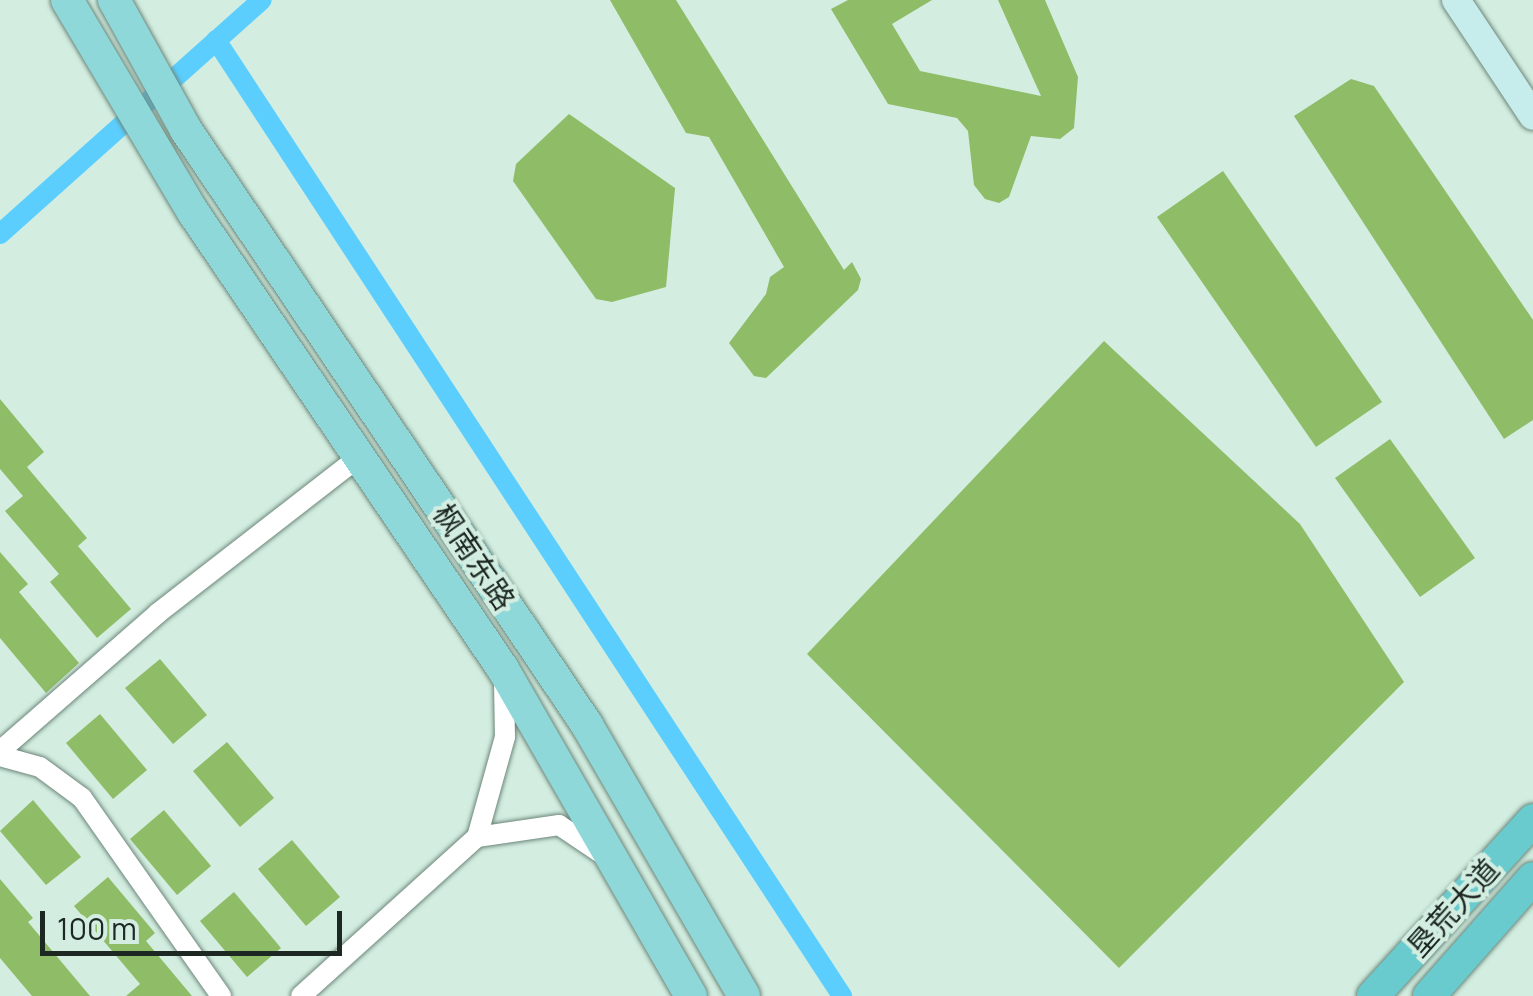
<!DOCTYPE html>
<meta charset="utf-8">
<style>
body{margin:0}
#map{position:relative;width:1533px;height:996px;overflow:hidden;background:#d3eee1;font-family:Manrope,"Noto Sans SC",sans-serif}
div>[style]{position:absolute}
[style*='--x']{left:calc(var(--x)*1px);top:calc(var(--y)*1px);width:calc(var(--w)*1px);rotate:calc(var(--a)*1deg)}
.canal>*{height:20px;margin:-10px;padding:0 10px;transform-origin:10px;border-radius:10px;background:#5bcefe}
.building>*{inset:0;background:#8fbc67}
.roads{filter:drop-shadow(0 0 2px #6d867a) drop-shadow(0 0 2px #6d867a)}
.minor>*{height:20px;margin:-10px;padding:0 10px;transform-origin:10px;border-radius:10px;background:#fff}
.secondary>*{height:28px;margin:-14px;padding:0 14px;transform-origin:14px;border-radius:14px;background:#c7ecec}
.primary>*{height:32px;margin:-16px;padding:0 16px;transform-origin:16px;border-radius:16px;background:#8fd8da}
.trunk>*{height:32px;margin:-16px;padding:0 16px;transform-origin:16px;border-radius:16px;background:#6acbce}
span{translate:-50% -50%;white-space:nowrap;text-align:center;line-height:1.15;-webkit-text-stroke:8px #d3eee1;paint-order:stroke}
.street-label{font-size:30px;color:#1d2823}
.scale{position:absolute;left:40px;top:911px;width:302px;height:45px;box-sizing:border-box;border:5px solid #1d2823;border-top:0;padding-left:12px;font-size:30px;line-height:35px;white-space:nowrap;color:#1d2823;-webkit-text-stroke:8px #d3eee1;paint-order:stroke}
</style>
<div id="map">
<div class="canal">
<i style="--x:216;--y:40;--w:1143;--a:56.78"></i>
<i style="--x:0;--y:234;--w:351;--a:-41.8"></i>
</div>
<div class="building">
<i style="clip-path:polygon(610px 0,676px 0,844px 270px,852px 262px,861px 279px,858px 290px,766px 378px,754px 376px,729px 343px,766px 294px,770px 277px,784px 267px,709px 137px,686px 133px)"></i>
<i style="clip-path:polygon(848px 0,932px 0,892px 24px,920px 71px,1041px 96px,998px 0,1045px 0,1078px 77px,1074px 128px,1060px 139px,1031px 136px,1009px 197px,999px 203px,985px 199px,974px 185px,968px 131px,957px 118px,888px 104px,831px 9px)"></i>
<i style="clip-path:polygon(1351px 79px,1374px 86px,1533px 320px,1533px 420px,1504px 439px,1294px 116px)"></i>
<i style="clip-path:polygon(569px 114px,675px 188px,666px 287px,612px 302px,596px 299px,513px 181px,516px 164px)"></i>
<i style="clip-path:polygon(1223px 171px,1382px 402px,1316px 447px,1157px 217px)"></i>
<i style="clip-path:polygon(1104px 341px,1300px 524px,1404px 682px,1119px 968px,807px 654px)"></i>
<i style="clip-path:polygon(0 399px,44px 452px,27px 467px,87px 538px,78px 546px,131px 609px,97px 638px,50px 582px,59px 574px,5px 511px,23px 496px,0 469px)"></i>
<i style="clip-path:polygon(1390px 439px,1475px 558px,1420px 597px,1335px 478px)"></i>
<i style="clip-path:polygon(0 552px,28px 584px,19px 592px,79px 663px,46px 693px,0 638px)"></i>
<i style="clip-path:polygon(160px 659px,207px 715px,173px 744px,125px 688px)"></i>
<i style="clip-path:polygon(100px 714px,147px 770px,113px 799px,66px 743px)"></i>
<i style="clip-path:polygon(227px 742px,274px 798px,240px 827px,193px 771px)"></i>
<i style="clip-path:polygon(33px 800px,81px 857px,46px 885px,0 831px)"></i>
<i style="clip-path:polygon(164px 810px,211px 866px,177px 895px,130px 839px)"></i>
<i style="clip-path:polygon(292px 840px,340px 897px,306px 926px,258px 869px)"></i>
<i style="clip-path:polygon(108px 877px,155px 933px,146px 941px,192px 996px,126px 996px,140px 984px,74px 906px)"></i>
<i style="clip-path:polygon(0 879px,33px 918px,28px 922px,90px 996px,32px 996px,0 958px)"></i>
<i style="clip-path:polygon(234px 892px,281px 948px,247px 977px,200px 921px)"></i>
</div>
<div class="roads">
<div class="minor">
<i style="--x:504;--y:681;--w:56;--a:89"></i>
<i style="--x:505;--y:737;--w:104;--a:105.6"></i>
<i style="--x:477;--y:837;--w:83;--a:-8.3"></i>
<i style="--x:559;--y:825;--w:52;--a:34"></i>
<i style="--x:0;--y:751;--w:210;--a:-41.1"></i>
<i style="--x:158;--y:613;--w:254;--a:-37.8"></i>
<i style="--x:0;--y:756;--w:41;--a:15.4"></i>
<i style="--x:40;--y:767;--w:52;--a:36.4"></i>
<i style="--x:82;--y:798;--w:242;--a:54.9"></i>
<i style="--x:301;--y:996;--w:237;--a:-42.1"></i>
</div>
<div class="secondary">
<i style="--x:1456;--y:0;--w:139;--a:56.4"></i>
</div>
<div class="primary">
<i style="--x:67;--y:0;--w:247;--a:59.3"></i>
<i style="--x:193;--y:212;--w:552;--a:55.85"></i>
<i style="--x:503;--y:669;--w:377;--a:60.1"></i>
<i style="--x:114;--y:0;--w:149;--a:61"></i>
<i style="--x:186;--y:130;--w:718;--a:56.02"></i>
<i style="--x:587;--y:725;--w:313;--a:59.9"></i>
</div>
<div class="trunk">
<i style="--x:1373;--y:996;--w:238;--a:-47.7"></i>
<i style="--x:1429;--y:996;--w:157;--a:-48.6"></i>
</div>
</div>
<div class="street-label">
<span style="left:474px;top:557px;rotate:56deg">枫南东路</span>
<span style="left:1453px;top:908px;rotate:-48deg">垦荒大道</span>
</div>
<div class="scale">100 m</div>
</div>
